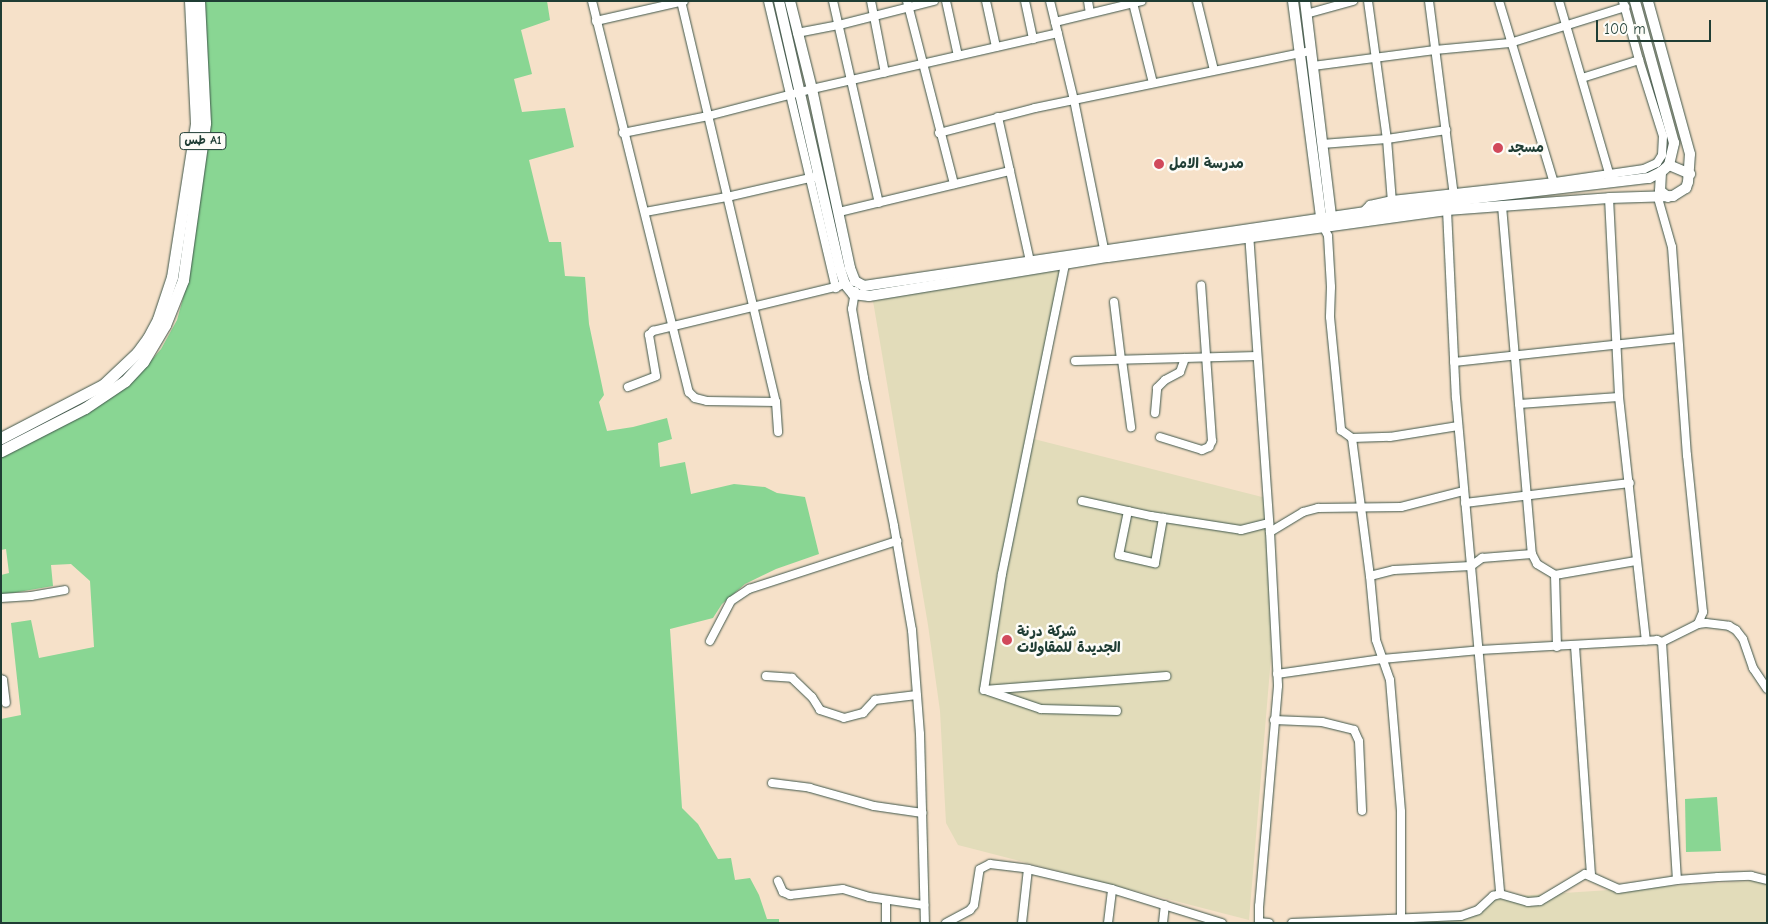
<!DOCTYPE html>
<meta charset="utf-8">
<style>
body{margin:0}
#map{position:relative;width:1768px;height:924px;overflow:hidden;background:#f6e1c9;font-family:"Comic Neue","Playpen Sans Arabic",sans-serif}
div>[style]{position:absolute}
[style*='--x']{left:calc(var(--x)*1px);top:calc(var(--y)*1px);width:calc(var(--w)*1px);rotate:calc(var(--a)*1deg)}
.built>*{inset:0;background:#e2dcba}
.green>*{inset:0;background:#89d693}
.roads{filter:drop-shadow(0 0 1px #3f564a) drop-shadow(0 0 1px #3f564a)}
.minor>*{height:8px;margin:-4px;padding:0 4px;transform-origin:4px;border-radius:4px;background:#fff}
.major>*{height:10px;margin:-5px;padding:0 5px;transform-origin:5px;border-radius:5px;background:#fff}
.highway>*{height:11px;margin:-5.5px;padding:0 5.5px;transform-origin:5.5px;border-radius:5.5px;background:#fff}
.dots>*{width:14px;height:14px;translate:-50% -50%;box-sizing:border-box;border:2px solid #fdfcf7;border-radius:50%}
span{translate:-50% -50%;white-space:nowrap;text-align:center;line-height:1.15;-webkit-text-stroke:5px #fdfcf7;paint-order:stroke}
.shield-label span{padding:1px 4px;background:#fdfcf7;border:1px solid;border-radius:4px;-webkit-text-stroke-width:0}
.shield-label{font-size:12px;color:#1f3d34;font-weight:700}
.poi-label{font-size:14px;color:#1f3d34;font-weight:700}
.left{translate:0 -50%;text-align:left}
.frame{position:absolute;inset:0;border:2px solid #1f3d34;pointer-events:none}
.scale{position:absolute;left:1596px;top:20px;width:115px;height:22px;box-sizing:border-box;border:2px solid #1f3d34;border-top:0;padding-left:6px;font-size:15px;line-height:18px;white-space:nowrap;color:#1f3d34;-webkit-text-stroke:4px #fdfcf7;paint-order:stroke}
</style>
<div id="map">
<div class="built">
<i style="clip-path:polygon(1066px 266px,1030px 438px,1266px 498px,1271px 657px,1249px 920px,958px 845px,946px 823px,940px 711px,928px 625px,873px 301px)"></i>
<i style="clip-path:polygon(1767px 880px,1767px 923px,1416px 923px,1416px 916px,1460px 914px,1499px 897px)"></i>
</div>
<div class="green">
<i style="clip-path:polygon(202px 1px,547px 1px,550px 20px,521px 30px,532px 74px,514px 79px,522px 112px,565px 108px,574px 147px,529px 160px,549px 242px,561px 242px,565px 276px,585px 277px,589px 324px,604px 395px,599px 402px,607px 431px,633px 427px,667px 418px,672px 439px,658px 443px,660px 467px,685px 462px,691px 494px,734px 484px,765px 487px,777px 493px,805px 497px,819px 554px,776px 569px,745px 584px,722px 604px,713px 618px,670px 629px,682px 808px,698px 824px,718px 859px,731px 858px,735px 880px,750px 878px,759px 895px,767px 919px,779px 919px,779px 923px,1px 923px,1px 719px,21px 715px,11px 623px,31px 620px,39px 658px,94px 647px,90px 581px,71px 564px,51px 565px,53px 586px,1px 595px,1px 575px,9px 573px,6px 549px,1px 550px,1px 456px,114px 396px,137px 377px,161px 349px,177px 320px,185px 291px,204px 157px)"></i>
<i style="clip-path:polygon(1717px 797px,1721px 851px,1686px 852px,1685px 799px)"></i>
</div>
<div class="roads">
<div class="minor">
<i style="--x:592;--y:1;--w:403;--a:76.1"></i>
<i style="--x:689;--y:392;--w:8;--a:45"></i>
<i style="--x:695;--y:398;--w:12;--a:14"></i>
<i style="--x:707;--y:401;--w:69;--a:0.8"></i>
<i style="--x:681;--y:1;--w:412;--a:76.7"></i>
<i style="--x:776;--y:402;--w:30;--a:86"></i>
<i style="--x:768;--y:1;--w:295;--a:76.7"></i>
<i style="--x:833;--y:1;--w:207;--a:77.2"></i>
<i style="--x:871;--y:1;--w:73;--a:79"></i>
<i style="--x:907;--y:1;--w:189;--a:75.6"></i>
<i style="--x:946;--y:1;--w:56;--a:77.7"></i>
<i style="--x:986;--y:1;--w:47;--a:77.7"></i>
<i style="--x:1025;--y:1;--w:39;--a:78"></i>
<i style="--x:1050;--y:1;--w:102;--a:76.4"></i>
<i style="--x:1074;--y:100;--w:152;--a:78.6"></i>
<i style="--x:1104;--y:249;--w:7;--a:63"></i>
<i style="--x:1088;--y:1;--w:12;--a:81"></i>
<i style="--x:1197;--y:1;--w:71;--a:76.2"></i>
<i style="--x:1368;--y:1;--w:139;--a:82.2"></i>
<i style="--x:1387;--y:139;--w:64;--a:85.5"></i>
<i style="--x:1429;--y:1;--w:198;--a:82.7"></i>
<i style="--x:1499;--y:1;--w:193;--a:73.2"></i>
<i style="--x:1559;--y:1;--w:183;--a:73.8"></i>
<i style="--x:1133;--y:3;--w:82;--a:76"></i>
<i style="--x:1306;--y:14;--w:49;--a:-15.5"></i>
<i style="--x:596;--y:21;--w:90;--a:-12.8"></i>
<i style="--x:1055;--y:22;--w:89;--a:-13.6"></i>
<i style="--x:797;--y:33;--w:43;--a:-10.8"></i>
<i style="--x:839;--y:25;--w:98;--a:-14.2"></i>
<i style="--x:1313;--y:66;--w:123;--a:-7.5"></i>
<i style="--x:1435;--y:50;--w:75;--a:-5.3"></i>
<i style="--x:1510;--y:43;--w:121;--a:-17.4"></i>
<i style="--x:1582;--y:78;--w:60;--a:-17.5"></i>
<i style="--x:998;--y:117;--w:148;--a:77.5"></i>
<i style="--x:623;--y:133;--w:87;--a:-11.3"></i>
<i style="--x:708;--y:116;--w:107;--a:-14.6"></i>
<i style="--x:812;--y:89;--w:252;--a:-12.8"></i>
<i style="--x:939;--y:133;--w:99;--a:-14.6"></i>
<i style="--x:1035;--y:108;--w:282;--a:-11.7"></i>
<i style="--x:1322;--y:144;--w:65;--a:-4.4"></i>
<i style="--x:1387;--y:139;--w:60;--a:-8.7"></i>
<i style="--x:1609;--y:198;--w:199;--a:87.1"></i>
<i style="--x:1619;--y:397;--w:245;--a:83.7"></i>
<i style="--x:1658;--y:198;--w:51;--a:74.1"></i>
<i style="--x:1672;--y:247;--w:209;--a:85.9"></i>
<i style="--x:1687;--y:455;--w:158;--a:84.2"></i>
<i style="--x:1703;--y:612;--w:13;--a:113"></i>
<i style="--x:1502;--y:206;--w:349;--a:85.1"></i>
<i style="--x:1532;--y:554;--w:11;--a:63"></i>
<i style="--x:1537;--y:564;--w:21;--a:31"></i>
<i style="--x:1555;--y:575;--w:72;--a:88.4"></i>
<i style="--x:1447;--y:210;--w:188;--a:87.3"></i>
<i style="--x:1456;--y:398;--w:498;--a:84.9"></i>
<i style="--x:645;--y:212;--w:83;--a:-10.4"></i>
<i style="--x:727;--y:197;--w:89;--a:-12.9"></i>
<i style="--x:839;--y:212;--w:176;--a:-13.5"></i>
<i style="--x:1363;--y:212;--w:10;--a:-45"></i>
<i style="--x:1370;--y:205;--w:23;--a:-13"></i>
<i style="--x:1392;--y:200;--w:164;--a:-6.3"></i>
<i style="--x:1555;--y:182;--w:90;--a:-8.3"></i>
<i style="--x:1644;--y:169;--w:14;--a:-25"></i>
<i style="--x:1657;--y:163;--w:9;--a:-58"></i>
<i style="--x:1662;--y:155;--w:19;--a:-87"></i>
<i style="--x:1663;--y:136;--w:80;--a:-107.5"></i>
<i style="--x:1639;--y:60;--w:61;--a:-105.2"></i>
<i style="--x:1323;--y:226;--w:11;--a:63"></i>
<i style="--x:1328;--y:236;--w:51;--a:86.6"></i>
<i style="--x:1331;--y:287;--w:30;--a:92"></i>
<i style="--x:1330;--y:317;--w:114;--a:84.4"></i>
<i style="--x:1341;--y:430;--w:14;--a:36"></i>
<i style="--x:1352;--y:438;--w:139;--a:82.6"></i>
<i style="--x:1370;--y:576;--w:64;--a:84.6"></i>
<i style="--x:1376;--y:640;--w:42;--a:70.7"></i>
<i style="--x:1390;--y:680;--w:132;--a:85.2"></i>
<i style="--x:1401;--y:812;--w:107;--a:90"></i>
<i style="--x:1249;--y:233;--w:300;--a:86"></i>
<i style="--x:1270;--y:532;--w:154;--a:87"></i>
<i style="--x:1278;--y:686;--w:221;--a:94.9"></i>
<i style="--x:1259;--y:906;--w:16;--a:90"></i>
<i style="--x:1259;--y:922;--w:10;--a:6"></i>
<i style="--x:855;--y:291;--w:18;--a:99"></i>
<i style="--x:852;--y:309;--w:70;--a:80.1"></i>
<i style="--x:864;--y:378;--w:151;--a:78.5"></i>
<i style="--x:894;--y:526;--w:106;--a:80.2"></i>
<i style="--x:912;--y:630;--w:104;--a:85.6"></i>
<i style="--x:920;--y:734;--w:189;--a:88.5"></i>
<i style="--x:1114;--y:302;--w:58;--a:83.1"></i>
<i style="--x:1122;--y:360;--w:68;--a:82.3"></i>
<i style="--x:1075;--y:361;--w:182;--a:-1.6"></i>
<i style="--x:1454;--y:362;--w:225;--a:-6.1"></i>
<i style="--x:628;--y:387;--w:30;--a:-21"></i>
<i style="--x:656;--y:376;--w:42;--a:-99.7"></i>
<i style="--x:649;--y:335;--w:6;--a:-45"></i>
<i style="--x:653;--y:331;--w:191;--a:-13.6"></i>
<i style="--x:1519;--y:404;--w:100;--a:-4"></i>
<i style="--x:1155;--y:413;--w:25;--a:-85"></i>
<i style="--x:1157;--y:388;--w:11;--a:-45"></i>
<i style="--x:1165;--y:380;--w:17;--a:-28"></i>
<i style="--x:1180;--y:372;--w:15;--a:-70"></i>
<i style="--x:1160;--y:437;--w:44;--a:17.2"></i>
<i style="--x:1202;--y:450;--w:8;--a:-23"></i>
<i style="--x:1209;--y:447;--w:7;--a:-63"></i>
<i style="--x:1212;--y:441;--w:156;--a:-94"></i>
<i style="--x:1352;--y:438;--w:38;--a:-2"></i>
<i style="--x:1390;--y:437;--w:69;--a:-9.2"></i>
<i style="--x:1082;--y:501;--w:71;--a:12.3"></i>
<i style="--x:1151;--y:516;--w:91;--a:8.8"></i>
<i style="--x:1241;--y:530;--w:29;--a:-14"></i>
<i style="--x:1465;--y:503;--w:166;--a:-6.9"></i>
<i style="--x:1128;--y:511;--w:45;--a:101.6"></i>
<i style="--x:1119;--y:555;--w:37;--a:13"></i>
<i style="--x:1155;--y:563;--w:46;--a:-79.9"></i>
<i style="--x:1270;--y:532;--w:39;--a:-31"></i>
<i style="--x:1303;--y:512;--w:16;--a:-15"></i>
<i style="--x:1318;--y:508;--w:83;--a:-0.7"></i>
<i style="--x:1401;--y:507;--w:65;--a:-14.3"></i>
<i style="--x:1555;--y:575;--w:82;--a:-9.8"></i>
<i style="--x:1370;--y:576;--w:25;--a:-14"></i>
<i style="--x:1394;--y:570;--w:77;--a:-3"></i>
<i style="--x:1471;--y:566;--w:14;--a:-36"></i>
<i style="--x:1482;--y:558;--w:50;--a:-4.6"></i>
<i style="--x:1;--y:598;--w:30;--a:-4"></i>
<i style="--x:31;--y:596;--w:34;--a:-10"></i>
<i style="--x:710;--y:641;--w:45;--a:-62.3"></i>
<i style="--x:731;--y:601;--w:22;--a:-34"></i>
<i style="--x:749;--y:589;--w:156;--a:-18"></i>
<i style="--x:1662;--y:642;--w:238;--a:86.4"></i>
<i style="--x:1575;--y:646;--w:230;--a:86"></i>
<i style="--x:1277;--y:674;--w:106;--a:-8.1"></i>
<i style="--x:1382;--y:659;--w:98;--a:-5.2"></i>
<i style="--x:1480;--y:650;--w:177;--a:-3.2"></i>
<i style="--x:1657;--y:640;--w:5;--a:22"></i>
<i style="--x:1662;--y:642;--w:40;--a:-26.6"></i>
<i style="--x:1698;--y:624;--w:8;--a:-7"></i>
<i style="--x:1706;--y:623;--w:23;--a:7"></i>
<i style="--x:1729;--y:626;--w:8;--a:30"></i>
<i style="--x:1736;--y:630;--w:11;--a:52"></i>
<i style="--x:1743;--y:639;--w:31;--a:71"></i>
<i style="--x:1753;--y:668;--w:25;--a:56"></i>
<i style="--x:766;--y:676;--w:26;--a:4"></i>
<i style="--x:792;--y:678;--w:28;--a:44"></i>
<i style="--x:812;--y:697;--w:15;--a:58"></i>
<i style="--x:820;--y:710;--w:25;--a:18"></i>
<i style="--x:844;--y:718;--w:20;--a:-15"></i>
<i style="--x:863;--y:713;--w:18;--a:-47"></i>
<i style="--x:875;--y:700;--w:42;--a:-6.8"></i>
<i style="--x:1;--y:679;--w:2;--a:27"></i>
<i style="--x:3;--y:680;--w:23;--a:83"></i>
<i style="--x:984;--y:690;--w:117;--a:-81.2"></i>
<i style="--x:1002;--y:574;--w:320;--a:-78.5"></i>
<i style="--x:984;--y:690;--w:183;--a:-4.4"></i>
<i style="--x:988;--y:691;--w:56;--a:18.8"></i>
<i style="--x:1041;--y:709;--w:76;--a:1.5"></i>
<i style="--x:1274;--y:720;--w:48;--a:2.4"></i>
<i style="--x:1322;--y:722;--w:33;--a:14"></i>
<i style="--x:1354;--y:730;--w:12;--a:66"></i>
<i style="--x:1359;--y:741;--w:70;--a:87.5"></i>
<i style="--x:772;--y:783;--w:38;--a:7"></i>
<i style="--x:810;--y:788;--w:66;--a:15.7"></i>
<i style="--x:874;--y:806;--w:49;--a:8.3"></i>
<i style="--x:778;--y:881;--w:12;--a:66"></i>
<i style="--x:783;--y:892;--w:8;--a:23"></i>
<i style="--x:790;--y:895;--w:53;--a:-6.5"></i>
<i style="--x:843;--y:889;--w:27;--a:17"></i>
<i style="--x:869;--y:897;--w:56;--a:8.3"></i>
<i style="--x:886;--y:923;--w:23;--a:-90"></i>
<i style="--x:946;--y:923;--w:27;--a:-28"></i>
<i style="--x:970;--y:910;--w:6;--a:-51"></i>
<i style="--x:974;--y:905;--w:36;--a:-81"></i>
<i style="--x:980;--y:869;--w:11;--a:-27"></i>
<i style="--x:990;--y:864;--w:38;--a:7"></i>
<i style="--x:1028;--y:869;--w:86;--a:13.4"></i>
<i style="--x:1112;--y:889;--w:115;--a:17.2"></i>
<i style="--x:1022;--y:923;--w:54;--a:-83.7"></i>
<i style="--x:1108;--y:923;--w:34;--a:-83"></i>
<i style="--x:1163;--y:923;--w:18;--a:-84"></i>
<i style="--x:1292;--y:923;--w:169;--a:-2.4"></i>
<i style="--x:1461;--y:916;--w:18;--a:-19"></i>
<i style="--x:1478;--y:910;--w:21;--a:-43"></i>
<i style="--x:1493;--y:896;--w:7;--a:-16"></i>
<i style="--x:1500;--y:894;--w:29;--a:16"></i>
<i style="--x:1528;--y:902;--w:12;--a:-5"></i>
<i style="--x:1540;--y:901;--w:52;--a:-31"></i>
<i style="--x:1585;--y:874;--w:36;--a:24"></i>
<i style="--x:1618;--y:889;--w:60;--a:-8.7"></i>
<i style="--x:1677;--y:880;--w:41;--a:-4.2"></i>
<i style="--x:1718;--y:877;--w:33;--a:-2"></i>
<i style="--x:1751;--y:876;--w:16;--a:14"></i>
</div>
<div class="major">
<i style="--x:779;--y:1;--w:275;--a:77.2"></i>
<i style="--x:840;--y:269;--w:16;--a:72"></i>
<i style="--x:845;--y:284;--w:13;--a:51"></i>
<i style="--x:853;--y:294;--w:16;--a:7"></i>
<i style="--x:869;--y:296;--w:242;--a:-9.3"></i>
<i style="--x:1108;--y:257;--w:342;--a:-7.9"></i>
<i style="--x:1447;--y:210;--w:162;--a:-4.2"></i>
<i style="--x:1609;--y:198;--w:64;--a:-1.8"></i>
<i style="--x:1673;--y:196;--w:15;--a:-32"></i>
<i style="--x:1686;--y:188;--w:6;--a:-72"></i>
<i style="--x:1688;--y:182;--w:28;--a:-86"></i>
<i style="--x:1690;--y:154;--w:159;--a:-105.4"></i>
<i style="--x:790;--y:1;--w:91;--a:76"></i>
<i style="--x:812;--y:89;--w:183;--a:78"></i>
<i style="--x:850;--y:268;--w:14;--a:69"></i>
<i style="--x:855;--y:281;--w:10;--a:29"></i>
<i style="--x:864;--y:286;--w:535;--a:-8.39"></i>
<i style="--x:1393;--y:208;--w:258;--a:-6.7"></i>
<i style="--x:1649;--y:178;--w:13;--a:-27"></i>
<i style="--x:1661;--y:172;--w:11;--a:-41"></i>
<i style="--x:1669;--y:165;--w:23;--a:-77"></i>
<i style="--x:1674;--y:143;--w:147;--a:-105.4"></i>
<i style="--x:1293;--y:1;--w:224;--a:82.6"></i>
<i style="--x:1305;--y:1;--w:225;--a:83.1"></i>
<i style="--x:1669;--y:165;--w:23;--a:23"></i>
<i style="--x:1661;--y:172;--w:19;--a:93"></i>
<i style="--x:1660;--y:191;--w:10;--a:37"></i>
</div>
<div class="highway">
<i style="--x:1;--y:438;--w:115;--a:-27.5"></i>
<i style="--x:103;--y:385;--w:47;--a:-43.3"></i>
<i style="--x:137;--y:353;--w:19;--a:-54"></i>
<i style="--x:148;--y:338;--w:21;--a:-62"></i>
<i style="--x:158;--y:319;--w:44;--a:-71.6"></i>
<i style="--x:172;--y:277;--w:156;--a:-81.1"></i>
<i style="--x:196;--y:123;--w:122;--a:-92.8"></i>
<i style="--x:1;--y:451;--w:94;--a:-27.1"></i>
<i style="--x:85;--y:408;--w:48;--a:-34"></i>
<i style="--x:125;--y:381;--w:26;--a:-47"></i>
<i style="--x:143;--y:362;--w:43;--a:-59.3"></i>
<i style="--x:165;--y:325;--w:48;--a:-68.2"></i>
<i style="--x:183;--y:280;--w:159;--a:-82"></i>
<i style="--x:205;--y:123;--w:122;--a:-92.8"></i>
</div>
</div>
<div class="dots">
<i style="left:1498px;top:148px;background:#d1495b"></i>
<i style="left:1159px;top:164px;background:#d1495b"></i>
<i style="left:1007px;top:640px;background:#d1495b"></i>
</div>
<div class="shield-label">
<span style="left:203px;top:141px">طس A1</span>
</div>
<div class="poi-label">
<span class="left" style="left:1508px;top:148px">مسجد</span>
<span class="left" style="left:1169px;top:164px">مدرسة الامل</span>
<span class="left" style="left:1017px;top:640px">شركة درنة<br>الجديدة للمقاولات</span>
</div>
<div class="frame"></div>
<div class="scale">100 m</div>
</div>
